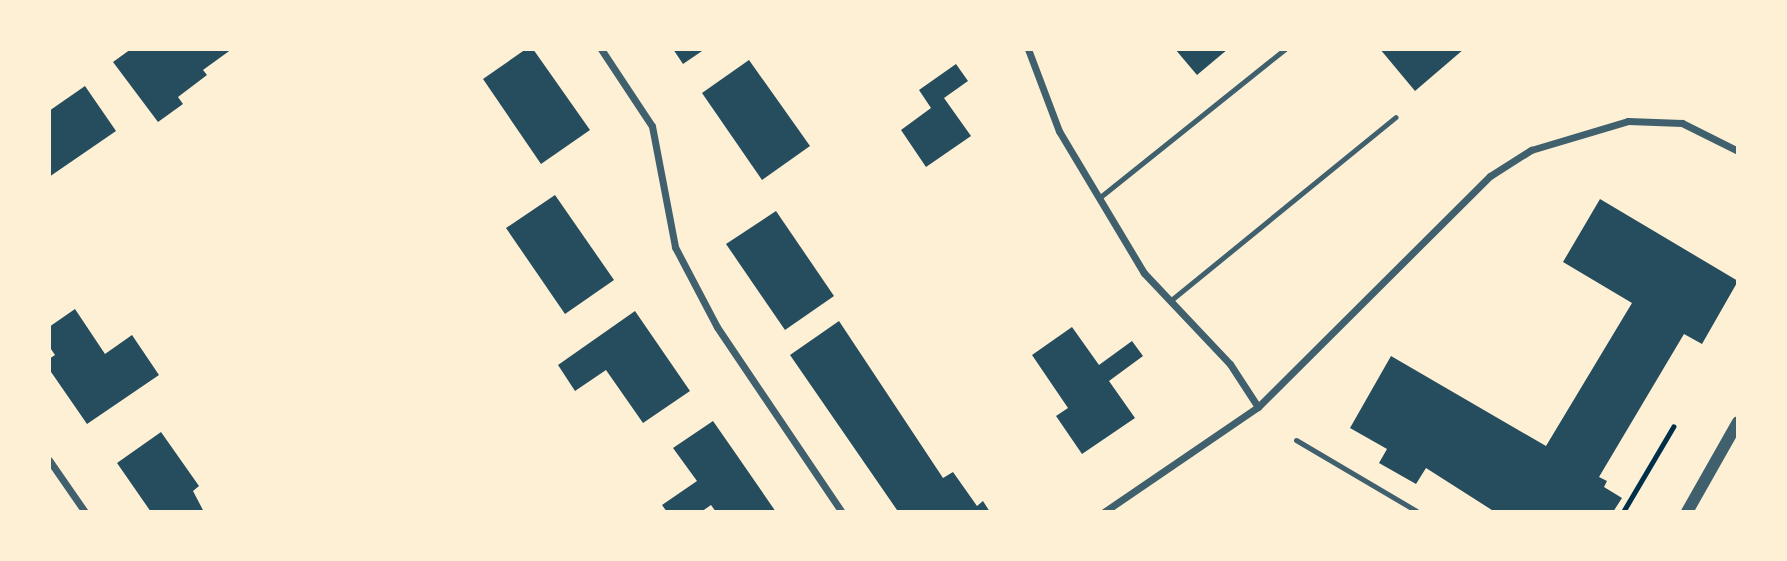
<!DOCTYPE html>
<style>
body{margin:0}
#map{position:relative;width:1787px;height:561px;overflow:hidden;background:#fdf0d5;font-family:Ubuntu,sans-serif}
div>[style]{position:absolute}
[style*='--x']{left:calc(var(--x)*1px);top:calc(var(--y)*1px);width:calc(var(--w)*1px);rotate:calc(var(--a)*1deg)}
.building>*{inset:0;background:#264d5e}
.path>*{height:4.5px;margin:-2.25px;padding:0 2.25px;transform-origin:2.25px;border-radius:2.25px;background:#003049}
.service>*{height:5px;margin:-2.5px;padding:0 2.5px;transform-origin:2.5px;border-radius:2.5px;background:#3f606c}
.minor>*{height:7px;margin:-3.5px;padding:0 3.5px;transform-origin:3.5px;border-radius:3.5px;background:#3f606c}
.tertiary>*{height:12px;margin:-6px;padding:0 6px;transform-origin:6px;border-radius:6px;background:#3f606c}
span{translate:-50% -50%;white-space:nowrap;text-align:center;line-height:1.15;-webkit-text-stroke:5px #fdf0d5;paint-order:stroke}
.frame{position:absolute;inset:0;border:51px solid #fdf0d5;pointer-events:none}
</style>
<div id="map">
<div class="building">
<i style="clip-path:polygon(131px 49px,232px 49px,203px 70px,207px 75px,178px 97px,183px 104px,158px 122px,113px 62px)"></i>
<i style="clip-path:polygon(526px 49px,533px 49px,590px 130px,541px 164px,483px 79px)"></i>
<i style="clip-path:polygon(673px 49px,705px 49px,683px 64px)"></i>
<i style="clip-path:polygon(1175px 49px,1228px 49px,1197px 75px)"></i>
<i style="clip-path:polygon(1380px 49px,1464px 49px,1415px 91px)"></i>
<i style="clip-path:polygon(749px 60px,810px 146px,762px 180px,702px 93px)"></i>
<i style="clip-path:polygon(956px 64px,968px 81px,944px 98px,971px 136px,926px 167px,901px 130px,931px 108px,919px 90px)"></i>
<i style="clip-path:polygon(85px 86px,116px 131px,49px 177px,49px 111px)"></i>
<i style="clip-path:polygon(555px 195px,614px 280px,565px 314px,506px 228px)"></i>
<i style="clip-path:polygon(1600px 199px,1738px 281px,1702px 344px,1684px 334px,1599px 477px,1607px 481px,1604px 487px,1622px 498px,1613px 512px,1495px 512px,1426px 468px,1416px 484px,1379px 463px,1387px 449px,1350px 428px,1391px 356px,1546px 446px,1632px 303px,1563px 262px)"></i>
<i style="clip-path:polygon(776px 211px,834px 296px,785px 330px,726px 244px)"></i>
<i style="clip-path:polygon(75px 309px,105px 354px,132px 335px,159px 375px,87px 424px,49px 369px,49px 359px,55px 355px,49px 346px,49px 327px)"></i>
<i style="clip-path:polygon(635px 311px,690px 391px,643px 423px,606px 370px,575px 391px,558px 365px)"></i>
<i style="clip-path:polygon(839px 321px,943px 478px,953px 472px,977px 506px,983px 501px,990px 512px,897px 510px,790px 355px)"></i>
<i style="clip-path:polygon(1072px 327px,1099px 365px,1132px 341px,1143px 356px,1109px 381px,1135px 418px,1082px 454px,1056px 416px,1068px 408px,1032px 355px)"></i>
<i style="clip-path:polygon(713px 421px,736px 454px,776px 512px,716px 512px,711px 505px,701px 512px,667px 512px,662px 505px,697px 481px,673px 448px)"></i>
<i style="clip-path:polygon(161px 432px,199px 486px,193px 491px,204px 512px,151px 512px,117px 463px)"></i>
</div>
<div class="path">
<i style="--x:1623;--y:512;--w:99;--a:-59.5"></i>
</div>
<div class="service">
<i style="--x:1099;--y:198;--w:238;--a:-38.7"></i>
<i style="--x:1170;--y:301;--w:291;--a:-39.2"></i>
<i style="--x:1296;--y:440;--w:142;--a:30.5"></i>
</div>
<div class="minor">
<i style="--x:601;--y:49;--w:92;--a:56.5"></i>
<i style="--x:652;--y:126;--w:123;--a:79.2"></i>
<i style="--x:675;--y:247;--w:90;--a:62.3"></i>
<i style="--x:717;--y:327;--w:223;--a:56"></i>
<i style="--x:1028;--y:49;--w:88;--a:69.3"></i>
<i style="--x:1059;--y:131;--w:165;--a:59.1"></i>
<i style="--x:1144;--y:273;--w:125;--a:46.6"></i>
<i style="--x:1230;--y:364;--w:51;--a:56.9"></i>
<i style="--x:49;--y:460;--w:63;--a:55.3"></i>
<i style="--x:1104;--y:512;--w:186;--a:-34.3"></i>
<i style="--x:1258;--y:407;--w:327;--a:-44.9"></i>
<i style="--x:1490;--y:176;--w:49;--a:-32.4"></i>
<i style="--x:1531;--y:150;--w:101;--a:-16.6"></i>
<i style="--x:1628;--y:121;--w:54;--a:2.1"></i>
<i style="--x:1682;--y:123;--w:63;--a:26.6"></i>
</div>
<div class="tertiary">
<i style="--x:1687;--y:512;--w:103;--a:-60.5"></i>
</div>
<div class="frame"></div>
</div>
